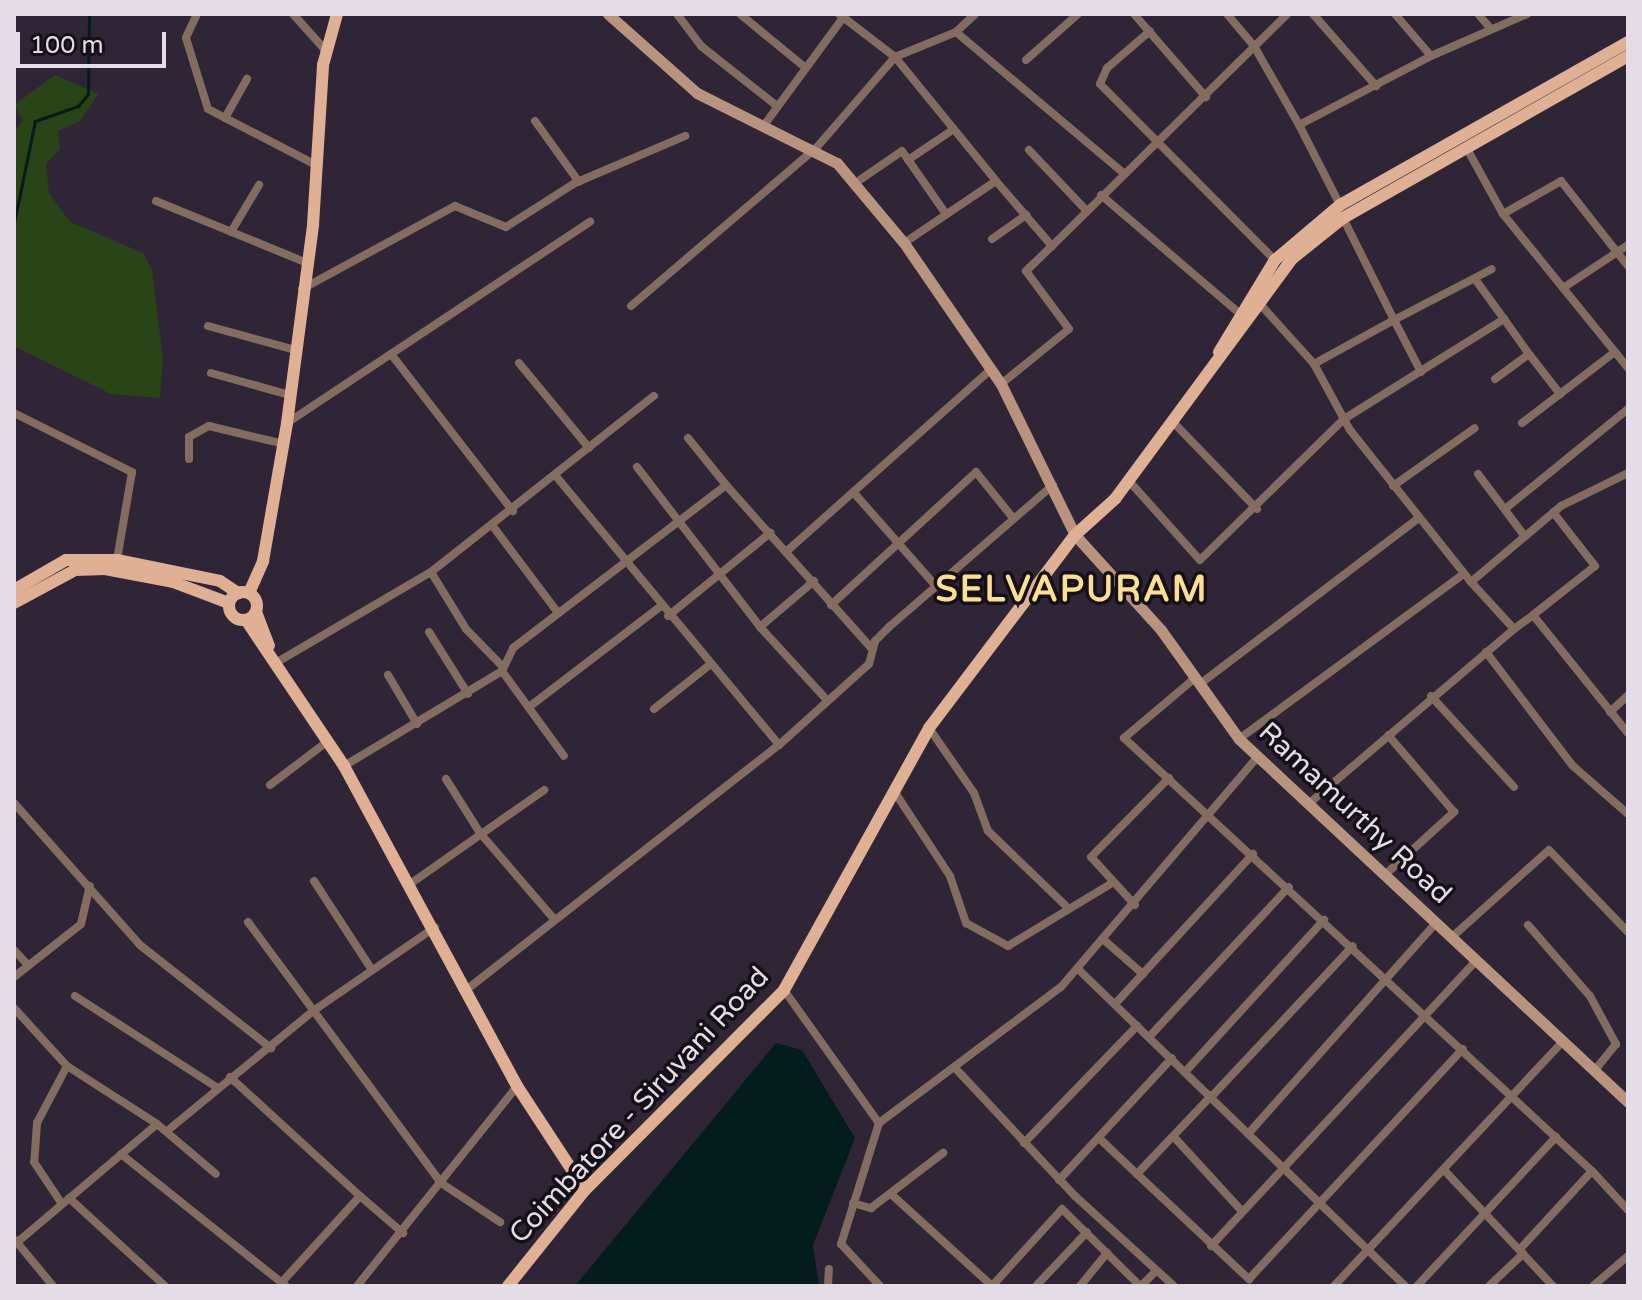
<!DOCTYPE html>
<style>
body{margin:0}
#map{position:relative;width:1642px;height:1300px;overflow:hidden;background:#302536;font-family:"Varela Round",sans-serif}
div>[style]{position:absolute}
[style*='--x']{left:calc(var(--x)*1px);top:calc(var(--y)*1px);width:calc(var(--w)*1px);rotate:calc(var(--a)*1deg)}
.green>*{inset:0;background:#294517}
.water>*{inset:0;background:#031c1c}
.stream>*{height:3px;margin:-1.5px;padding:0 1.5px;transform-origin:1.5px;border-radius:1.5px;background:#031c1c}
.street>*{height:8px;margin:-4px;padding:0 4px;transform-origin:4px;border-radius:4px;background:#846d60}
.secondary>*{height:11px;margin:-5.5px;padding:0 5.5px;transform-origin:5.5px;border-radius:5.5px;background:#b8937e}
.primary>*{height:12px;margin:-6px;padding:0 6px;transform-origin:6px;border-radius:6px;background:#e0b095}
.primary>.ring{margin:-6px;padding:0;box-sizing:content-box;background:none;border:12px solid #e0b095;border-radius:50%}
span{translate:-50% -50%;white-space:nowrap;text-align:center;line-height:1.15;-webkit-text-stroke:7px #151018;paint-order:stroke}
.street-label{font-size:28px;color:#e4dde8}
.district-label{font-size:36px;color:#fddf93;font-weight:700;letter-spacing:2px}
.frame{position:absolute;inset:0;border:16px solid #e4dde8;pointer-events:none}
.scale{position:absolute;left:16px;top:32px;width:150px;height:36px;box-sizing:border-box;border:4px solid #e4dde8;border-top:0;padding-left:10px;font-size:24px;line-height:28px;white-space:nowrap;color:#e4dde8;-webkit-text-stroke:6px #151018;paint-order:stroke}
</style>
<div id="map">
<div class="green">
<i style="clip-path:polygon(55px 75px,98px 94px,80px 121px,58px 131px,60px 149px,46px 164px,49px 193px,70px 222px,143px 253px,152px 270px,163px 360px,160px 398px,111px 394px,14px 346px,14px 132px,23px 121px,14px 105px)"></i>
</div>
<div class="water">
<i style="clip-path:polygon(776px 1043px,802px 1050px,855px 1138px,813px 1245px,819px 1286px,575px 1286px)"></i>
</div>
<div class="stream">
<i style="--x:14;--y:223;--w:104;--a:-78.4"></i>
<i style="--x:35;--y:121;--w:46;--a:-19.2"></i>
<i style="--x:78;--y:106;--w:16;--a:-50"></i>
<i style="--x:88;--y:94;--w:80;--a:-89.3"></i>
</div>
<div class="street">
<i style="--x:197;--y:14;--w:26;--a:115"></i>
<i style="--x:186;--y:38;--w:74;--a:72.8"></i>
<i style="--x:208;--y:109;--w:122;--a:27.4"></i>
<i style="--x:293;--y:14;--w:51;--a:48.2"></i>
<i style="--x:677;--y:14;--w:40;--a:53"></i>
<i style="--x:701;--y:46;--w:97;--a:38.3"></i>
<i style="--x:740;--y:14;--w:80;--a:39.4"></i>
<i style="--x:839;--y:14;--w:71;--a:37.5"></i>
<i style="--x:895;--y:57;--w:160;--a:50.8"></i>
<i style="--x:1134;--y:14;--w:110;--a:49.1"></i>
<i style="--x:1227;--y:14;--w:42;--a:49.8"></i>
<i style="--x:1254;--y:46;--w:91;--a:60.3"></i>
<i style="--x:1313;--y:14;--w:96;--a:48.8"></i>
<i style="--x:1395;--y:14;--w:55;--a:49.4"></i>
<i style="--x:1431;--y:56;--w:105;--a:-23.6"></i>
<i style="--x:1478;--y:14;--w:20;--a:49"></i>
<i style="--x:1150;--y:31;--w:57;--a:139.3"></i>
<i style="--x:1107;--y:68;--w:17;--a:114"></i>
<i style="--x:1100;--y:84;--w:248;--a:45.2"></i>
<i style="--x:956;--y:32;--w:217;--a:40.1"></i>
<i style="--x:1026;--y:60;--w:69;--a:-41.5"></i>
<i style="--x:225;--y:118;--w:45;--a:-60.6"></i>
<i style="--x:535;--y:121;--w:75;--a:54.2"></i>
<i style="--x:765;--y:124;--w:135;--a:-53.7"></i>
<i style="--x:1466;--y:147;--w:77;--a:61.1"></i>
<i style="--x:1503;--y:214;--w:198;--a:50.9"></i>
<i style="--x:1029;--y:150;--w:83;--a:46.5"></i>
<i style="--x:908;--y:160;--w:55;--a:-34"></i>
<i style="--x:854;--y:184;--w:58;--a:-34.5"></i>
<i style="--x:902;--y:151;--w:77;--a:55.1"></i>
<i style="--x:1101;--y:195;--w:182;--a:40.5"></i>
<i style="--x:156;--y:201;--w:161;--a:22.3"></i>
<i style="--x:1340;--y:205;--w:90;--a:-117.1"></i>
<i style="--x:1299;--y:125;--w:149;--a:-27.6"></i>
<i style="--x:1503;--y:214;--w:67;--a:-29.6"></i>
<i style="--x:1561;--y:181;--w:108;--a:51.8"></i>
<i style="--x:1343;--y:218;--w:114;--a:63.4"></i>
<i style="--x:1394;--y:320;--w:91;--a:151.2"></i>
<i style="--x:1314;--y:364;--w:75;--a:61.4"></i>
<i style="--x:1350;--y:430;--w:194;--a:51.5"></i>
<i style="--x:231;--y:232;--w:55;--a:-59.2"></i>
<i style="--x:992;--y:239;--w:42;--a:-35.2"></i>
<i style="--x:904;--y:243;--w:111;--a:-34"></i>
<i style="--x:996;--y:181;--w:86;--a:49.3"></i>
<i style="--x:1052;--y:246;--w:330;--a:-44.6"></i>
<i style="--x:1563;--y:288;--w:78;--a:-33.5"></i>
<i style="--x:302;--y:289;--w:174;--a:-28.5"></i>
<i style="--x:455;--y:206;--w:55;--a:22.4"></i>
<i style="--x:506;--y:227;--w:82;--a:-32.5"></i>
<i style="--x:575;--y:183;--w:120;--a:-23.1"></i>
<i style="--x:1260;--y:304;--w:81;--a:48"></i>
<i style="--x:631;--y:306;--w:245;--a:-40.5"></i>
<i style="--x:817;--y:147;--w:119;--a:-49.1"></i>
<i style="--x:895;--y:57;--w:66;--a:-22.3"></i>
<i style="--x:956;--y:32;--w:26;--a:-43"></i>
<i style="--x:1504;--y:319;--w:43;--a:54.5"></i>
<i style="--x:208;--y:326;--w:90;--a:15.4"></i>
<i style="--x:391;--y:354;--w:199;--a:52.2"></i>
<i style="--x:519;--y:363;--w:110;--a:50.5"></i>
<i style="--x:1421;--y:372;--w:59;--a:-117.4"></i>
<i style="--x:1394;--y:320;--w:110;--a:-27.5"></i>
<i style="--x:211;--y:373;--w:82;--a:15.6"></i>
<i style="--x:1495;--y:379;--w:42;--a:-36.3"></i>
<i style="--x:1529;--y:354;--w:51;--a:52.2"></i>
<i style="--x:1001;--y:384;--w:87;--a:-39"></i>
<i style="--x:1069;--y:329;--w:72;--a:-126.6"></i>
<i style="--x:1026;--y:271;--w:36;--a:-44"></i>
<i style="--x:14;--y:413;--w:132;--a:26.6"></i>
<i style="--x:132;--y:472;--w:89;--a:99.7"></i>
<i style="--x:1173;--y:422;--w:121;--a:46"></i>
<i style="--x:287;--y:423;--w:364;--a:-33.6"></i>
<i style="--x:1522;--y:423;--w:117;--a:-37.4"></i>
<i style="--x:688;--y:438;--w:60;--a:51"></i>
<i style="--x:189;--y:459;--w:22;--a:-90"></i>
<i style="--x:189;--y:437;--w:23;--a:-29"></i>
<i style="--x:209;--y:426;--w:77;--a:13.5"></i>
<i style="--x:637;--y:467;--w:202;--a:52.4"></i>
<i style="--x:760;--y:627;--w:99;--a:47.5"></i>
<i style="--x:1478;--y:474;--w:75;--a:53.1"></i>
<i style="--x:555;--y:475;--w:351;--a:50.3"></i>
<i style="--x:1129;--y:481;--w:106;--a:48.1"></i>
<i style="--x:1200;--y:560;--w:202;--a:-44.4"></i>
<i style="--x:1344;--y:419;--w:189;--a:-32"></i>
<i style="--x:1504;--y:319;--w:49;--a:-125.9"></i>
<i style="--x:1393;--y:486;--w:100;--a:-35.3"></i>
<i style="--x:855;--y:494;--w:121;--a:48.7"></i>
<i style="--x:1505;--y:509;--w:159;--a:-39.1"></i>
<i style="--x:492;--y:525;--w:110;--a:53.1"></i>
<i style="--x:787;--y:551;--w:273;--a:-41.7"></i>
<i style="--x:431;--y:572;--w:67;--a:58.4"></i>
<i style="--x:466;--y:629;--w:52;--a:45.8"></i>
<i style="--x:831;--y:605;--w:197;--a:-42.5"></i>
<i style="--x:976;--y:472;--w:59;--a:51.2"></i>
<i style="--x:1533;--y:615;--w:79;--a:-38.3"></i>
<i style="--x:1595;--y:566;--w:68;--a:-127.9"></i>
<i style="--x:668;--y:616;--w:132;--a:-39.1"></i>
<i style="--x:760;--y:627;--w:71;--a:-40.4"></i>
<i style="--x:1514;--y:629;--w:24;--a:-36"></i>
<i style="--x:1533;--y:615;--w:151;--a:51.2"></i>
<i style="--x:429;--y:632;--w:73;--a:57.8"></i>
<i style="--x:1486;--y:652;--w:143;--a:52.7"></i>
<i style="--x:1573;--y:766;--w:73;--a:41.1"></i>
<i style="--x:279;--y:661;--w:176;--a:-30.4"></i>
<i style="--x:431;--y:572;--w:284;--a:-38.3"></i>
<i style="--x:502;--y:671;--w:105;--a:53.9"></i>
<i style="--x:388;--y:675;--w:57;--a:59.4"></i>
<i style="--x:1195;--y:678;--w:93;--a:139.8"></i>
<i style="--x:1124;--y:738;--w:638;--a:42.78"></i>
<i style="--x:1592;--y:1171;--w:106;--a:132.7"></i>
<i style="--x:1200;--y:684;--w:273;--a:-37.2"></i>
<i style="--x:1431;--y:696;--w:123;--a:47.6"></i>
<i style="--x:529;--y:707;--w:165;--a:-37.4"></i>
<i style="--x:654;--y:709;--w:69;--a:-38.5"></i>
<i style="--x:1610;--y:712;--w:25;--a:-43"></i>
<i style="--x:929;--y:728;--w:79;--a:55.3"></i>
<i style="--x:974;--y:793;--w:40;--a:69.8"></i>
<i style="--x:988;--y:831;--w:107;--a:43.9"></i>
<i style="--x:1239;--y:739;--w:279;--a:-36.3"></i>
<i style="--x:344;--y:766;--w:184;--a:-31"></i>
<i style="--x:502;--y:671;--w:25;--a:-64"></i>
<i style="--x:513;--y:648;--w:268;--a:-37.4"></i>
<i style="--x:726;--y:485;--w:218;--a:48.3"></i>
<i style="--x:446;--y:779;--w:64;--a:57.8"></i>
<i style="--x:480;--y:833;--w:112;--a:49.3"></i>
<i style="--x:270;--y:785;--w:73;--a:-37.2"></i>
<i style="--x:894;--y:791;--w:102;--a:56.6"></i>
<i style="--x:950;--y:876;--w:50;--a:71.2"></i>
<i style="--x:966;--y:923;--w:48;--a:28.7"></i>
<i style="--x:1008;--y:946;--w:122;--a:-31.2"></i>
<i style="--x:1312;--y:801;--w:265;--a:-40.4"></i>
<i style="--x:1514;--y:629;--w:64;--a:-132.5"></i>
<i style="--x:1471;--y:582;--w:118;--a:-40.2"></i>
<i style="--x:1561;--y:506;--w:75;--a:-26.2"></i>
<i style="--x:14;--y:803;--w:190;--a:48.4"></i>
<i style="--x:140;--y:945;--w:167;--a:38.2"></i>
<i style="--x:1387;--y:873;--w:91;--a:-42.3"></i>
<i style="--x:1454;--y:812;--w:101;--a:-130.6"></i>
<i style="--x:314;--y:881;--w:106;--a:56.9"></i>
<i style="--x:410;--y:884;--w:164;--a:-35"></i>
<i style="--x:1135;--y:905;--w:65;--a:-132.5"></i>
<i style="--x:1091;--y:857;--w:111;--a:-45.4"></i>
<i style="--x:248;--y:922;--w:325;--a:53.5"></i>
<i style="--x:441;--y:1183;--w:71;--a:33.5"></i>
<i style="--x:1528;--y:925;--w:94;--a:48.9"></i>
<i style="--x:1590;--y:996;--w:55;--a:61.6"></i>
<i style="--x:1616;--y:1044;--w:35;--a:129"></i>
<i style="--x:1452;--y:937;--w:130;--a:-41.9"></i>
<i style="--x:1549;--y:850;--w:114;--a:46.1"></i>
<i style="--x:1104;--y:940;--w:52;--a:41.1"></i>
<i style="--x:14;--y:950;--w:19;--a:47"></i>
<i style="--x:1078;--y:969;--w:455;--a:44.1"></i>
<i style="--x:14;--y:977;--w:85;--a:-38.3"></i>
<i style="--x:81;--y:924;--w:39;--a:-77"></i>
<i style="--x:470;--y:987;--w:392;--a:-38.1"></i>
<i style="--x:779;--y:745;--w:121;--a:-42"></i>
<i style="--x:869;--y:664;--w:24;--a:-75"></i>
<i style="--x:875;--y:641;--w:20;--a:-45"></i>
<i style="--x:889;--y:627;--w:217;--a:-40.9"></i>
<i style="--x:784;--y:990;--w:163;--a:54.5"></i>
<i style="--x:879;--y:1123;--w:227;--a:-36.8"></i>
<i style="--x:1061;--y:987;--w:304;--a:-49.5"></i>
<i style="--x:75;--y:996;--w:168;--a:32.8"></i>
<i style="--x:1115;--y:1004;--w:204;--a:-47.4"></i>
<i style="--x:14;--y:1008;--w:79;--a:47.6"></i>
<i style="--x:67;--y:1066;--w:64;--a:117.8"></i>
<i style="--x:37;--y:1123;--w:39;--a:94"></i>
<i style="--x:34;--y:1162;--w:50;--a:56.3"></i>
<i style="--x:1149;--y:1037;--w:205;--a:-47"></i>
<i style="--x:67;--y:1066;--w:107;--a:32.8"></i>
<i style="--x:157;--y:1124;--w:77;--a:40.3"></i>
<i style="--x:957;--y:1070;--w:173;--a:46.9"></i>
<i style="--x:1075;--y:1196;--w:134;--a:42.3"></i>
<i style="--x:1186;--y:1071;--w:205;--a:-47.6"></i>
<i style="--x:230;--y:1077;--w:176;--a:42.5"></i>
<i style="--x:360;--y:1196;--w:116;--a:132.2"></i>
<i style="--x:1212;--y:1095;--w:109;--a:133.5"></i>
<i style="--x:1137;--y:1174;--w:154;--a:43.2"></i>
<i style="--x:1249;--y:1279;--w:314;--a:-47.1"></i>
<i style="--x:1213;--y:1095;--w:204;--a:-46.8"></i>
<i style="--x:879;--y:1123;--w:127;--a:107.4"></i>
<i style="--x:841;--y:1244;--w:57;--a:47.1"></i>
<i style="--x:167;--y:1131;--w:189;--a:-39.4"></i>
<i style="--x:313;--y:1011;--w:148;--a:-34.5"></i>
<i style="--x:1248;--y:1134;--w:284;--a:-48.3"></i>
<i style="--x:1174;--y:1137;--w:99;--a:47.5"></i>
<i style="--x:1100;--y:1139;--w:51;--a:43.4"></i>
<i style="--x:1024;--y:1143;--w:163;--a:-46"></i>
<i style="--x:121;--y:1154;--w:211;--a:38.7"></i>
<i style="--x:1445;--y:1171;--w:158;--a:46.8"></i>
<i style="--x:1592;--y:1171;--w:53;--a:47.3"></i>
<i style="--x:1059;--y:1180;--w:166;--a:-47.2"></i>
<i style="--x:891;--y:1194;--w:135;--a:42.3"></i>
<i style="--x:360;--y:1196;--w:57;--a:40.7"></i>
<i style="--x:69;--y:1198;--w:130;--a:42.5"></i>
<i style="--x:853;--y:1203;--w:19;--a:16"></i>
<i style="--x:871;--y:1208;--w:91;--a:-37.4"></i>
<i style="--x:15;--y:1240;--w:60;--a:50.4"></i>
<i style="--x:14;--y:1245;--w:187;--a:-40.2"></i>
<i style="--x:1211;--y:1246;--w:388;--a:-47.1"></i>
<i style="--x:357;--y:1286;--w:256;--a:-51.3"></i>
<i style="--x:828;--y:1286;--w:17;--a:-87"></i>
<i style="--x:992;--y:1286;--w:104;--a:-47.7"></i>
<i style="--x:1062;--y:1209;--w:110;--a:44.6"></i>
<i style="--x:1036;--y:1286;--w:74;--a:-46.6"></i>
<i style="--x:1080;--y:1286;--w:43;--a:-50.7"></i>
<i style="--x:1141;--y:1286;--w:21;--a:-45"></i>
<i style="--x:1334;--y:1286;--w:334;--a:-46.9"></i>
<i style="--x:1417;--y:1286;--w:204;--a:-47"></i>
<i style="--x:1489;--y:1286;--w:47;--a:-43.3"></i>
<i style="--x:1593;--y:1286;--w:46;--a:-40.6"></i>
</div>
<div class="secondary">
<i style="--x:608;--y:14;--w:119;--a:41.6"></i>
<i style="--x:697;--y:93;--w:157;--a:26.6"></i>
<i style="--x:837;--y:163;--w:104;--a:50.1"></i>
<i style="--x:904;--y:243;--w:171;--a:55.5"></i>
<i style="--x:1001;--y:384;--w:168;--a:63.9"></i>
<i style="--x:1075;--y:535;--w:128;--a:47.8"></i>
<i style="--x:1161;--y:630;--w:134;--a:54.4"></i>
<i style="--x:1239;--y:739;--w:532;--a:43.02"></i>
</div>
<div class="primary">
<i style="--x:1219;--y:352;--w:108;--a:-58.7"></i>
<i style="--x:1275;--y:260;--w:85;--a:-40.2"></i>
<i style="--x:1340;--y:205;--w:331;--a:-29.5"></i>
<i style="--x:14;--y:590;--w:60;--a:-30"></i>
<i style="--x:66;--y:560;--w:51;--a:0"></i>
<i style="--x:117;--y:560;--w:105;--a:11.5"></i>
<i style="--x:220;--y:581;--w:22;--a:34"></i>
<i class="ring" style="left:229px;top:592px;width:16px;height:16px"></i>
<i style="--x:249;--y:593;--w:35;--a:-66"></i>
<i style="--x:263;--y:561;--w:140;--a:-80.1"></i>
<i style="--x:287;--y:423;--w:200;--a:-82.5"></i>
<i style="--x:313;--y:225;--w:160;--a:-86.4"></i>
<i style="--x:323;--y:65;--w:53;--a:-74.6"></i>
<i style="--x:14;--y:603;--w:69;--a:-28.4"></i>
<i style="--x:75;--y:570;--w:30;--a:-2"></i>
<i style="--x:105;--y:569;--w:69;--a:10.8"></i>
<i style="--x:173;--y:582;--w:60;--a:20.6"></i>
<i style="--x:256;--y:612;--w:36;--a:69"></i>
<i style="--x:246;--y:620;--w:176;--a:56.1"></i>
<i style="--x:344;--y:766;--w:364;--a:61.6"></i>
<i style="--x:517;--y:1086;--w:124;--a:56.8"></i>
<i style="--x:508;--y:1286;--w:123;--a:-51.3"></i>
<i style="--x:585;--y:1190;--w:282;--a:-45.1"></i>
<i style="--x:784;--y:990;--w:299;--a:-61"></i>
<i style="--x:929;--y:728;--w:242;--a:-52.9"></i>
<i style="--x:1075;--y:535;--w:54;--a:-42"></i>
<i style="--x:1115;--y:499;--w:300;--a:-53.6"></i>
<i style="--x:1293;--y:258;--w:64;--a:-38.7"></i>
<i style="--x:1343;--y:218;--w:328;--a:-29.6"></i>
</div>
<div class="street-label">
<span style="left:1355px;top:813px;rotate:43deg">Ramamurthy Road</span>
<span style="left:639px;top:1105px;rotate:-47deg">Coimbatore - Siruvani Road</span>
</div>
<div class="district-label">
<span style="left:1072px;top:590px">SELVAPURAM</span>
</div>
<div class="frame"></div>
<div class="scale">100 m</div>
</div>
